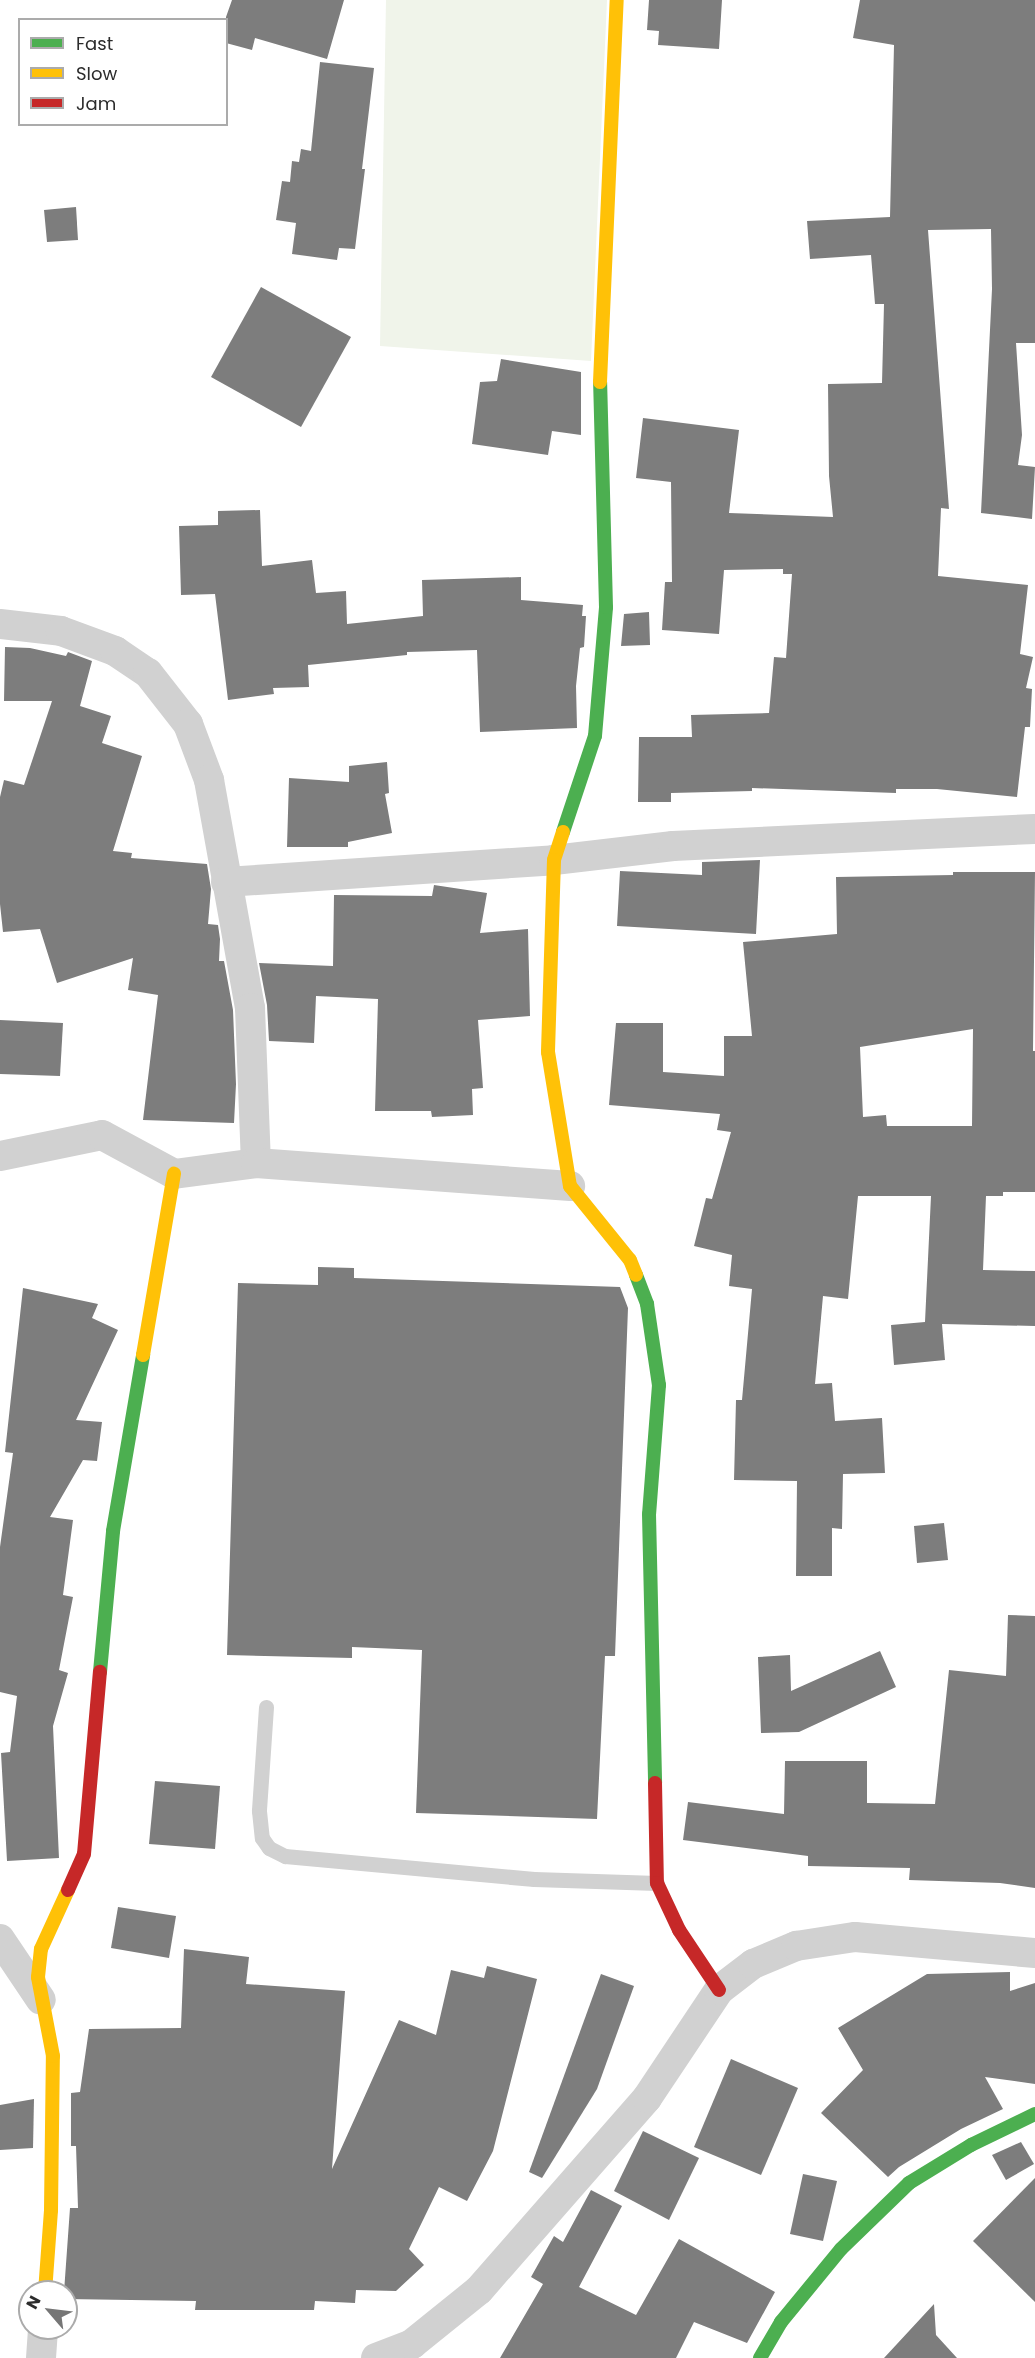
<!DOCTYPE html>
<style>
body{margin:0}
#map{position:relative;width:1035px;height:2358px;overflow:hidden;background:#fff;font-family:Poppins,sans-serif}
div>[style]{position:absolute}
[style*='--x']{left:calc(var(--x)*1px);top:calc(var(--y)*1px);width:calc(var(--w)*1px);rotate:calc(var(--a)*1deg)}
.green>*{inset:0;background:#f0f4ea}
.building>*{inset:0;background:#7d7d7d}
.lane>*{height:15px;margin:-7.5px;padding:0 7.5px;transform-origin:7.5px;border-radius:7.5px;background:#d1d1d1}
.street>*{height:30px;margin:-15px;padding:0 15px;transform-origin:15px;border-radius:15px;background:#d1d1d1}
.fast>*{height:14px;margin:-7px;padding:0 7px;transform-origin:7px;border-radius:7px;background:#4caf50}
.slow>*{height:14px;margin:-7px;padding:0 7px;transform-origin:7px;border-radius:7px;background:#ffc107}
.jam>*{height:14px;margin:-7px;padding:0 7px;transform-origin:7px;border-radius:7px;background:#c62828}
span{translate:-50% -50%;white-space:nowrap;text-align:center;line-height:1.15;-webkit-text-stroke:6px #fff;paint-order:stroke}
.legend{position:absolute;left:18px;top:18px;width:210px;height:108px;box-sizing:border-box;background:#fff;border:2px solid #ababab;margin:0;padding:8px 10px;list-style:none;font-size:18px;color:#2c2c2c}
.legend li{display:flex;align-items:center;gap:12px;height:30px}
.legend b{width:30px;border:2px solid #ababab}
.north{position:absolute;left:18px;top:2280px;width:60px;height:60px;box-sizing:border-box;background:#fff;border:2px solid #ababab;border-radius:50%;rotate:298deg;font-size:16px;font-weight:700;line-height:24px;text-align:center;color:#2c2c2c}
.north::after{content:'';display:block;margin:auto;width:21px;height:27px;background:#767676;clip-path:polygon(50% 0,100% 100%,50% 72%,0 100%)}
</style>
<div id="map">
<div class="green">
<i style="clip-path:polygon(386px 0,607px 0,591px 361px,380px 346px)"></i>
</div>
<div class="building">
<i style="clip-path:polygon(232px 0,344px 0,327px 59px,255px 38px,252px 50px,226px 43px,226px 17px)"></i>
<i style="clip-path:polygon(649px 0,722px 0,719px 49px,658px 45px,659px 31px,647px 30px)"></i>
<i style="clip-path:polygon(860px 0,1035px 0,1035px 343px,1016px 343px,1022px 435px,1018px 465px,1035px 467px,1032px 519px,981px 513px,992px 289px,991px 229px,928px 230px,949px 509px,941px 508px,938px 576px,1028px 585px,1020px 654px,1033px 657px,1026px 688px,1032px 689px,1030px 727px,1025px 727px,1017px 797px,937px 789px,896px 789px,896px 793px,752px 788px,752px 791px,671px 793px,671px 802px,638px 802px,639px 737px,692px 737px,691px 715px,769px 713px,774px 657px,786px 658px,792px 574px,783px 574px,783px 569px,724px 570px,719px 634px,662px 630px,665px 582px,672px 582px,671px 482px,636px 478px,643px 418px,739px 430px,729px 513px,833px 517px,829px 476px,828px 384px,882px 383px,884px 304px,875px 304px,871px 255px,810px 259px,807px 221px,890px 217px,894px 45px,853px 38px)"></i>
<i style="clip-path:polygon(320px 62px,374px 68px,362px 169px,365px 169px,355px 249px,339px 248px,337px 260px,292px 254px,296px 223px,276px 220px,282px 181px,290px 182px,292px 161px,299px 162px,301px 149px,311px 151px)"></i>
<i style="clip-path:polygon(76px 207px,78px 240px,47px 242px,44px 210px)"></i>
<i style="clip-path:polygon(261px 287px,351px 337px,301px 427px,211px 377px)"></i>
<i style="clip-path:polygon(501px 359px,581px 372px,581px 435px,552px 431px,548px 455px,472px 444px,480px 382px,497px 381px)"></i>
<i style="clip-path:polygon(260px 510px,262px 566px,312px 560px,316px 593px,346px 591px,347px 624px,423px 616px,422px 580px,521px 577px,521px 600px,583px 605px,582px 616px,586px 616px,584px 647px,580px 648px,576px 686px,577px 728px,480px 732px,477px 650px,407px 652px,407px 655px,308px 665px,309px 687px,273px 688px,274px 694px,228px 700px,215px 594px,181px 595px,179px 526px,218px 525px,218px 511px)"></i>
<i style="clip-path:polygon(649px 612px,650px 645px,621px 646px,624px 614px)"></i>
<i style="clip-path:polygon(5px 647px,30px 648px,66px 656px,68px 652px,92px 661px,80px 706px,111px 716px,102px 743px,142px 756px,113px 851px,132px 853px,131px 858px,207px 864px,211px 889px,208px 924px,218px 925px,220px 939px,219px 961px,224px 961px,233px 1010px,236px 1084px,234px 1123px,143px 1120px,158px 995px,128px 990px,133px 958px,57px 983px,40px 929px,3px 932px,0 904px,0 797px,4px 780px,24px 785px,52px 701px,4px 701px)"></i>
<i style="clip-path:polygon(387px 762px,389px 793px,385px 794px,392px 833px,348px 842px,348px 847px,287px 847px,289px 778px,349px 782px,349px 766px)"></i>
<i style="clip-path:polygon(760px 860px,756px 934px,617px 926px,620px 871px,702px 875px,702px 862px)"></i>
<i style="clip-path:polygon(evenodd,953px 872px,1035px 872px,1033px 1051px,1035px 1051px,1035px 1192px,1003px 1192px,1003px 1196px,986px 1196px,983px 1270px,1035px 1271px,1035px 1326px,942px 1324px,945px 1360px,894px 1365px,891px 1325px,925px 1322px,931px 1196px,858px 1196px,848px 1299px,823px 1296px,815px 1384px,832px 1383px,835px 1421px,882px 1418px,885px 1473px,843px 1474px,842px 1529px,832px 1528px,832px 1576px,796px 1576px,797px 1481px,734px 1480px,736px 1400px,742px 1400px,752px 1289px,729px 1286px,732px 1255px,694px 1246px,706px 1198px,712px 1199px,731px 1132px,717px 1130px,720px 1114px,609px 1105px,616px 1023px,663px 1023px,663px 1072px,724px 1076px,724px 1036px,752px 1036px,743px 942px,837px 934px,836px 877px,953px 875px,953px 872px,973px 1029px,972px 1126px,887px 1126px,886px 1115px,863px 1117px,860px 1047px,973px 1029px)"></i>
<i style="clip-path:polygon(434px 885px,487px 893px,480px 933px,528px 929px,530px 1016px,478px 1020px,483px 1088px,472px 1089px,473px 1115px,432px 1117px,431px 1111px,375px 1111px,378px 999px,316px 996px,314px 1043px,269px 1041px,267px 1005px,259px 963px,333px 966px,334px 895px,432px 896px)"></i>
<i style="clip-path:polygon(0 1020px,63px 1023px,60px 1076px,0 1074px)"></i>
<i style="clip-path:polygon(318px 1267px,354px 1268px,354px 1278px,620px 1287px,628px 1308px,615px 1656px,605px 1656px,597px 1819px,416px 1813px,422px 1650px,352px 1647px,352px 1658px,227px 1655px,238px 1283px,318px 1285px)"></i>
<i style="clip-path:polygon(23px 1288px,98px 1304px,92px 1318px,118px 1330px,76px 1420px,102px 1422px,97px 1461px,83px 1460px,50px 1517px,73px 1520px,63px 1595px,73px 1597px,59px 1670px,68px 1673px,53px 1726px,59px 1858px,7px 1861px,1px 1753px,10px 1752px,17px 1696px,0 1692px,0 1547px,13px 1453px,5px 1452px)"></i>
<i style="clip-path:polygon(944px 1523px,948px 1560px,917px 1563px,914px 1526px)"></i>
<i style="clip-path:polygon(1008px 1615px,1035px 1616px,1035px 1888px,1000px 1883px,909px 1880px,910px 1868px,808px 1866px,808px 1856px,683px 1840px,688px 1802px,784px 1814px,785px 1761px,867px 1761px,867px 1803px,935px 1804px,949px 1670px,1006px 1676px)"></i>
<i style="clip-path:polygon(880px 1651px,896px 1687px,799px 1732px,761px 1733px,758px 1657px,790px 1655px,791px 1691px)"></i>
<i style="clip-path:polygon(155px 1781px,220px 1786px,215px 1849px,149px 1844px)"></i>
<i style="clip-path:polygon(118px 1907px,176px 1916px,169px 1958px,111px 1948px)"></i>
<i style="clip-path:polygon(184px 1949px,249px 1957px,246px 1984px,345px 1991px,332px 2169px,399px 2020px,436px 2035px,451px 1970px,484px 1978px,487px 1966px,537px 1979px,493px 2151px,467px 2201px,439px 2187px,409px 2249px,424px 2265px,396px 2291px,356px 2290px,355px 2303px,315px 2301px,314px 2310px,195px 2310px,196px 2301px,66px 2299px,66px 2292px,64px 2292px,70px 2208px,78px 2208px,76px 2146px,71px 2146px,71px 2093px,80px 2092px,89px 2029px,181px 2028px)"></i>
<i style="clip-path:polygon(1010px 1972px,1010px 1991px,1035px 1983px,1035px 2084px,985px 2077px,1003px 2109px,961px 2129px,899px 2167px,888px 2177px,821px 2113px,863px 2070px,838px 2028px,927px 1974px)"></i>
<i style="clip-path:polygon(601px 1974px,634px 1986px,597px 2089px,542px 2178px,529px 2172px)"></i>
<i style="clip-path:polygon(731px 2059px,798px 2088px,761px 2175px,694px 2147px)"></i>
<i style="clip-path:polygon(34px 2099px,33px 2148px,0 2150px,0 2105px)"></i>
<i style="clip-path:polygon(643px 2131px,699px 2158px,669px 2220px,614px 2191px)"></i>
<i style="clip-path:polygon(1021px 2142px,1034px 2164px,1006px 2180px,992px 2155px)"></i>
<i style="clip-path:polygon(803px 2174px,837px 2181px,823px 2241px,790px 2234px)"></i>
<i style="clip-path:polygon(1035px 2178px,1035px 2302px,973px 2241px)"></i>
<i style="clip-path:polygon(591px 2190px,622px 2206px,579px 2287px,636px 2315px,679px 2239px,775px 2292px,747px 2343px,694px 2322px,676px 2358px,500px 2358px,543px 2284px,531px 2277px,554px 2236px,563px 2242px)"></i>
<i style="clip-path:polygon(934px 2304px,936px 2335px,957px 2358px,884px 2358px)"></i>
</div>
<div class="lane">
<i style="--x:266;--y:1707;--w:104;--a:93.9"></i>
<i style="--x:259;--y:1811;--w:27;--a:84"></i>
<i style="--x:262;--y:1838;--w:12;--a:55"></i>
<i style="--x:269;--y:1848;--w:18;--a:27"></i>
<i style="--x:285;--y:1856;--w:250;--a:5.3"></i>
<i style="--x:534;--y:1879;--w:123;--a:1.9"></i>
</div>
<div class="street">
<i style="--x:0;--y:624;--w:61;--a:6.5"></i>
<i style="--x:61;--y:631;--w:58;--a:20.3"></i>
<i style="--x:115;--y:651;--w:40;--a:34"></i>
<i style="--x:148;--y:673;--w:65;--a:51.9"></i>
<i style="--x:188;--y:724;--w:60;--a:69.4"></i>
<i style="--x:209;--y:780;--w:232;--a:79.8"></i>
<i style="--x:250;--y:1008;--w:155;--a:87.8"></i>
<i style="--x:226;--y:882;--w:329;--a:-3.8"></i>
<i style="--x:554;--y:860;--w:120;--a:-6.7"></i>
<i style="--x:673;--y:846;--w:362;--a:-2.7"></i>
<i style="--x:0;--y:1156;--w:104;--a:-11.6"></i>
<i style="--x:102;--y:1135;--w:82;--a:28.4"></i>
<i style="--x:174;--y:1174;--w:83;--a:-7.6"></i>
<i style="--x:256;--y:1163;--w:315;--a:4.2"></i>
<i style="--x:0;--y:1939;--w:73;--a:56.1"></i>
<i style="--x:41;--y:2358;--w:30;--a:-86"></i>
<i style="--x:376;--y:2358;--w:39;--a:-21"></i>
<i style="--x:412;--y:2344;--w:86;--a:-38.9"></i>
<i style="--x:479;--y:2290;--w:255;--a:-48.8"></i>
<i style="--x:647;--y:2098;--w:130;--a:-56.3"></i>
<i style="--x:719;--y:1990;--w:43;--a:-37.4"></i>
<i style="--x:753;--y:1964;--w:47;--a:-22.7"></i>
<i style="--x:796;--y:1946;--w:60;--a:-8.7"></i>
<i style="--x:855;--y:1937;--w:181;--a:5.1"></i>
</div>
<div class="fast">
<i style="--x:563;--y:832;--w:101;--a:-71.6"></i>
<i style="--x:595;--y:736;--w:129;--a:-85.1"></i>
<i style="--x:606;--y:607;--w:225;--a:-91.5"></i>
<i style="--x:636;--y:1275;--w:31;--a:69"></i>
<i style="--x:647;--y:1304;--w:82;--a:81.6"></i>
<i style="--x:659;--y:1385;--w:129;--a:94.4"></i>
<i style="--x:649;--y:1514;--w:269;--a:88.7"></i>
<i style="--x:100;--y:1672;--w:142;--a:-84.7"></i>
<i style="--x:113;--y:1531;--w:179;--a:-80.3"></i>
<i style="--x:760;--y:2358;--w:42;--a:-59.7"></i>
<i style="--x:781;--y:2322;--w:94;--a:-50.6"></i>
<i style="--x:841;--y:2249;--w:95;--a:-44.1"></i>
<i style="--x:909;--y:2183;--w:73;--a:-31.5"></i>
<i style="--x:971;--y:2145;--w:71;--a:-25.8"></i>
</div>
<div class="slow">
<i style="--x:600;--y:382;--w:382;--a:-87.5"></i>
<i style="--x:563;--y:832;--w:29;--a:108"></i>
<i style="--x:554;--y:860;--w:192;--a:91.8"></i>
<i style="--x:548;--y:1052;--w:136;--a:80.7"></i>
<i style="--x:570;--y:1186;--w:95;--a:51"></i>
<i style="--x:630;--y:1260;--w:16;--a:68"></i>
<i style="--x:143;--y:1355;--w:184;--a:-80.3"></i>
<i style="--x:45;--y:2292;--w:82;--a:-85.8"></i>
<i style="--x:51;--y:2210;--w:154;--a:-89.3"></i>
<i style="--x:53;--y:2056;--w:80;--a:-100.8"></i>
<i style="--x:38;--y:1977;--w:28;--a:-84"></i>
<i style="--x:41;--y:1949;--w:65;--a:-65.4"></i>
</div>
<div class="jam">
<i style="--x:655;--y:1783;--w:100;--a:88.9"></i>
<i style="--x:657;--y:1883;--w:52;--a:64.9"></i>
<i style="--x:679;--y:1930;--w:72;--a:56.3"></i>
<i style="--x:68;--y:1890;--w:39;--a:-66"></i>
<i style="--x:84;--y:1854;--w:183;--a:-85"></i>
</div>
<ul class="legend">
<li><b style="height:8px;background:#4caf50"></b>Fast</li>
<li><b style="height:8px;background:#ffc107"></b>Slow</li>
<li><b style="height:8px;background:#c62828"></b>Jam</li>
</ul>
<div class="north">N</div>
</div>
